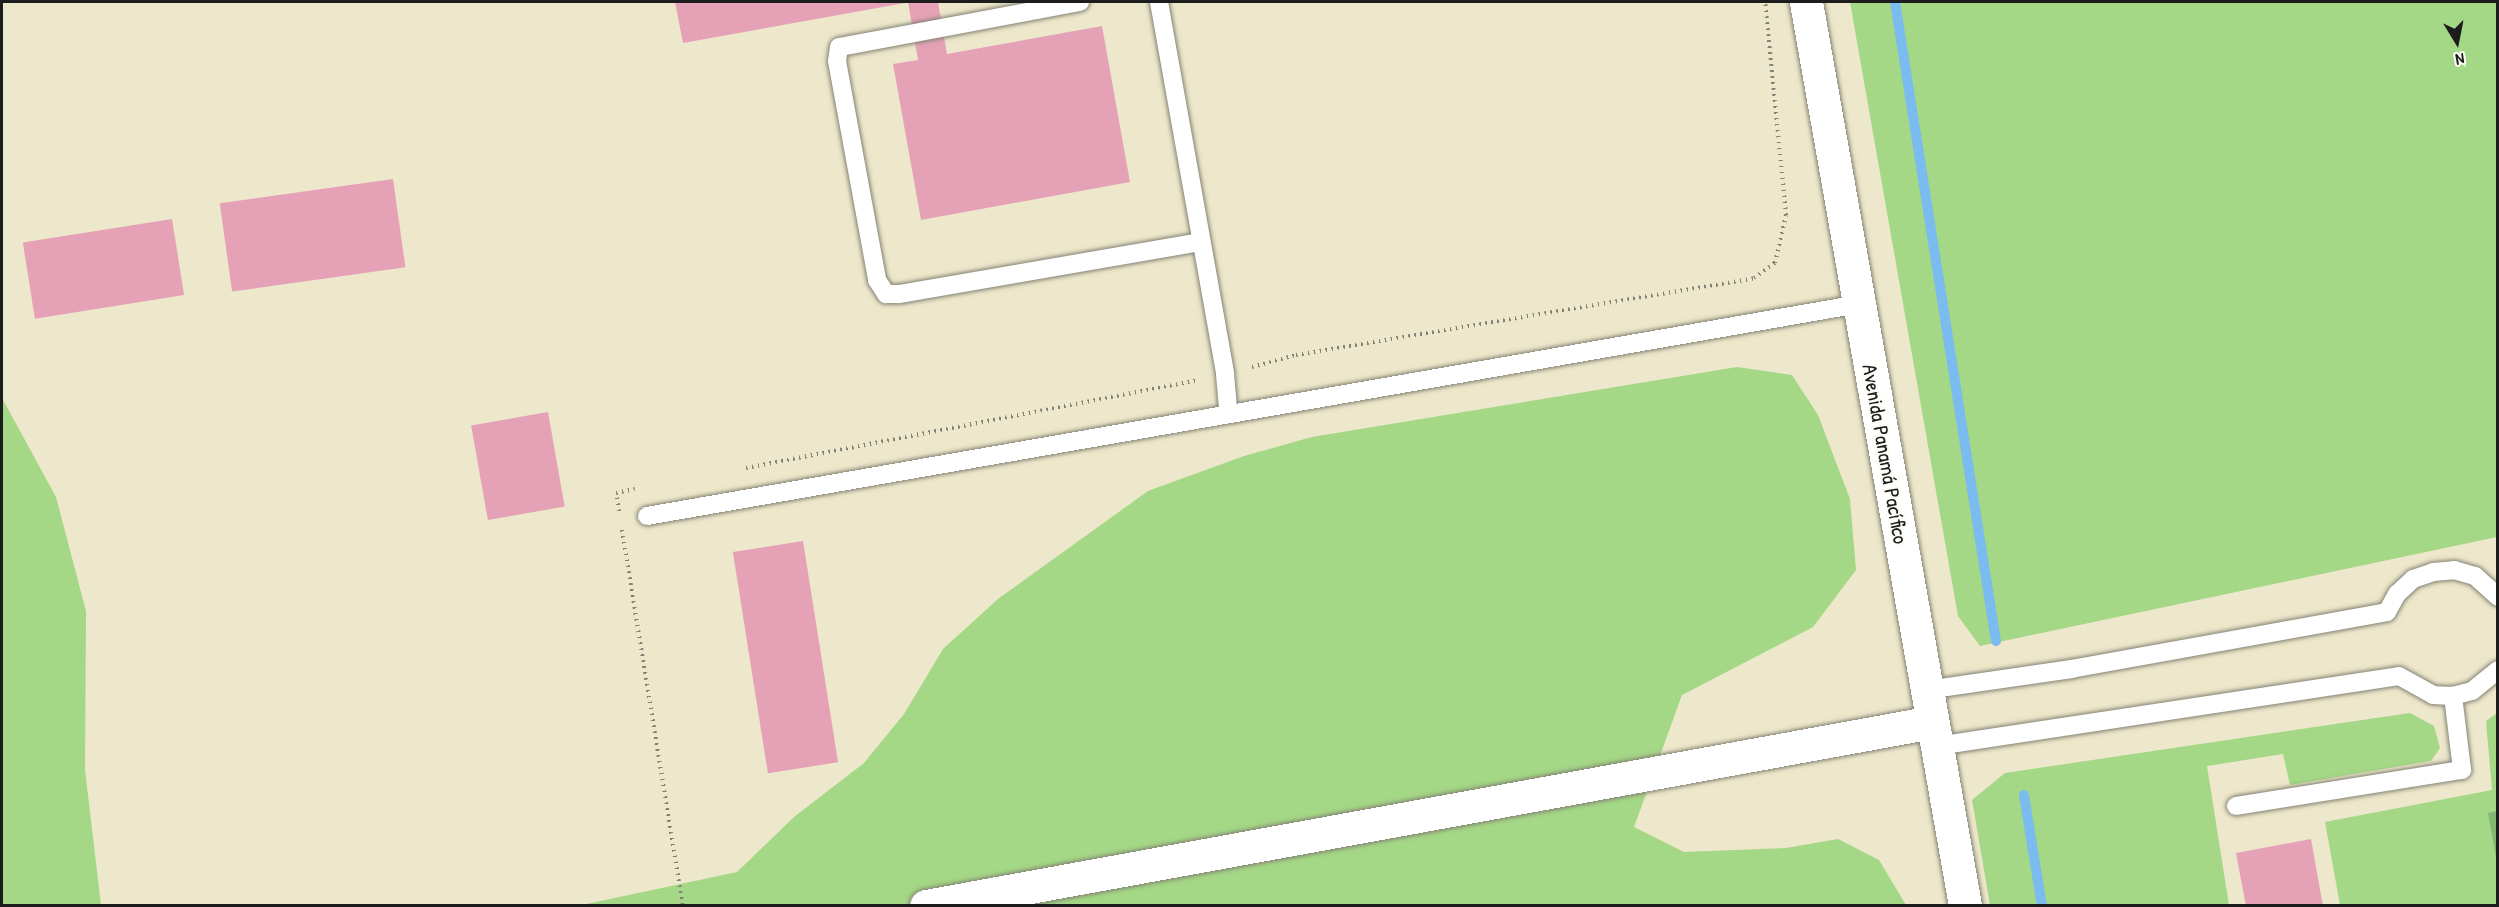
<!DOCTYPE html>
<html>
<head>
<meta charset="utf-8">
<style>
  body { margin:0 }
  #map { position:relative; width:2499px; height:907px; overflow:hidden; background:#ede7cb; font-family:"Patrick Hand",sans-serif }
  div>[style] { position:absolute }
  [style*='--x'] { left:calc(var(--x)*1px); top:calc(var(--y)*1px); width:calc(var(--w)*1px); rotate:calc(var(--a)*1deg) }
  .green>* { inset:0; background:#a4d786 }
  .forest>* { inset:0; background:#83b873 }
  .stream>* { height:10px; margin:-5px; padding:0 5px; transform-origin:5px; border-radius:5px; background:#7abcef }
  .building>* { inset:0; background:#e5a2b6; transform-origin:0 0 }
  .path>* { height:4px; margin-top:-2px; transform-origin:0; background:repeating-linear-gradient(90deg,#848274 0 1.5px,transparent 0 6px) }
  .roads { filter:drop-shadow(0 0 2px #848274) drop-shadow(0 0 2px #848274) }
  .lane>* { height:18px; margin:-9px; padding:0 9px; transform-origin:9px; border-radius:9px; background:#fff }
  .street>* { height:33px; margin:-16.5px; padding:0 16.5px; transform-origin:16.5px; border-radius:16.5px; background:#fff }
  .secondary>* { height:33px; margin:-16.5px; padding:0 16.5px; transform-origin:16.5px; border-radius:16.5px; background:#fff }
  span { translate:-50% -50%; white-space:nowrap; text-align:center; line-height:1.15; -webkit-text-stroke:5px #fdfcf7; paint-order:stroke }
  .street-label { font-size:21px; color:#1c1c1c }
  .frame { position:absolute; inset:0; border:3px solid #1c1c1c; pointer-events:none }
  .north { position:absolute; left:2427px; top:12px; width:60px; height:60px; -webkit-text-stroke:4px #fdfcf7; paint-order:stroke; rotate:170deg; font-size:16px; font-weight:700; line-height:24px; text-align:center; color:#1c1c1c }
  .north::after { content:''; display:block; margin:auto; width:21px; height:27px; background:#1c1c1c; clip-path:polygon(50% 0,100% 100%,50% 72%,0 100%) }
</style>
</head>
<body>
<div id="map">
  <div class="green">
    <i style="clip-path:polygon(1850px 2px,2497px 2px,2497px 537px,1980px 646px,1958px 616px)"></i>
    <i style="clip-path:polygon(1737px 367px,1792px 375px,1818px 415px,1850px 499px,1856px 570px,1813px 627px,1682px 695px,1634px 827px,1684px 852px,1786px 848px,1838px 839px,1879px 860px,1906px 905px,577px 906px,737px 872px,794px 817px,864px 763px,904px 714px,943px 649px,998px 599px,1148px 491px,1244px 456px,1312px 437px)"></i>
    <i style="clip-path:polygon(2px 398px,56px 497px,86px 611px,85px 770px,101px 905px,2px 905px)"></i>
    <i style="clip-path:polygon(2410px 713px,2434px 726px,2440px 748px,2431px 761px,2290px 785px,2283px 754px,2207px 766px,2229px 905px,1990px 905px,1972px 800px,2005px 773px)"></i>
    <i style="clip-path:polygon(2497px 713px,2497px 905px,2340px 905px,2325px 822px,2492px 790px,2486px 721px)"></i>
  </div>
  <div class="forest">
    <i style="clip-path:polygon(2497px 811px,2498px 811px,2497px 862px,2488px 813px)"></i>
  </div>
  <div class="stream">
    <i style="--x:1895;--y:2;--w:647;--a:81.02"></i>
    <i style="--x:2024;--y:795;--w:112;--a:80.8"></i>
  </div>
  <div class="building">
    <i style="clip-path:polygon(675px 2px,904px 2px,905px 3px,683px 43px)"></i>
    <i style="clip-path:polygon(908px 2px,938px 2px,947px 54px,1102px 26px,1130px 182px,921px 220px,893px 64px,918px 60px)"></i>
    <i style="left:393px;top:179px;width:89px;height:175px;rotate:82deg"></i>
    <i style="left:172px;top:219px;width:77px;height:151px;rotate:81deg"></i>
    <i style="left:548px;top:412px;width:96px;height:78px;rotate:80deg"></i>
    <i style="left:803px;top:541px;width:224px;height:71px;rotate:81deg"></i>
    <i style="clip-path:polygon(2311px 839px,2323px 906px,2246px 906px,2236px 853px)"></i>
  </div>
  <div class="path">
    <i style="--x:1252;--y:367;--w:46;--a:-15.3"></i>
    <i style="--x:1296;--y:355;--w:464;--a:-9.5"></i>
    <i style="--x:1754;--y:278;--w:26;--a:-36"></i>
    <i style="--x:1775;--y:263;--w:49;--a:-77.1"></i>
    <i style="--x:1786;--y:215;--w:214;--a:-95.6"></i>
    <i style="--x:746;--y:468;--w:460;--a:-11"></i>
    <i style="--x:619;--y:511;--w:18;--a:-99"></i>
    <i style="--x:616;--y:493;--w:19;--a:-12"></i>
    <i style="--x:622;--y:530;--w:381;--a:80.8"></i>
  </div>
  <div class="roads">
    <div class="lane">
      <i style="--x:1080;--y:2;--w:245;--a:169.4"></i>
      <i style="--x:839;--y:47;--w:14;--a:98"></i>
      <i style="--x:837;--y:61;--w:223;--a:79.6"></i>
      <i style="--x:877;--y:280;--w:17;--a:57"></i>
      <i style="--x:886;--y:294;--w:13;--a:0"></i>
      <i style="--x:899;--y:294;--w:305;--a:-9.8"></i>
      <i style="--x:1159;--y:2;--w:378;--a:79.9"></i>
      <i style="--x:1225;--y:374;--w:38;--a:85"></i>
      <i style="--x:647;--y:516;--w:1230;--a:-9.92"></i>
      <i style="--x:1926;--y:690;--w:147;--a:-8.2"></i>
      <i style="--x:2071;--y:669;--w:321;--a:-10.2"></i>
      <i style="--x:2387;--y:612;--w:21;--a:-61"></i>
      <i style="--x:2397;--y:594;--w:22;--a:-43"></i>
      <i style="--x:2413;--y:579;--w:21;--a:-19"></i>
      <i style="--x:2433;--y:572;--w:21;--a:-5"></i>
      <i style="--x:2454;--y:570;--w:22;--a:16"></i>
      <i style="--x:2475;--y:576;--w:31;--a:42"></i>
      <i style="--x:1937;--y:746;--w:467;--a:-8.6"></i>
      <i style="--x:2399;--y:676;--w:39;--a:29"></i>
      <i style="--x:2433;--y:695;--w:20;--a:3"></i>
      <i style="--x:2453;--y:696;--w:20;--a:-15"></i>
      <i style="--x:2472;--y:691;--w:33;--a:-39"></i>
      <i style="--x:2236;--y:806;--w:229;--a:-9.1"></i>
      <i style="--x:2462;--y:770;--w:75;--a:-96.9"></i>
    </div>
    <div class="street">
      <i style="--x:926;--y:906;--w:1023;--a:-10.36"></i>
    </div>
    <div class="secondary">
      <i style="--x:1806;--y:2;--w:918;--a:80.02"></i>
    </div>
  </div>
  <div class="street-label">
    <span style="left:1885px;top:454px;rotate:80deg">Avenida Panamá Pacífico</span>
  </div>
  <div class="frame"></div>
  <div class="north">N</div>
</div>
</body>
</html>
